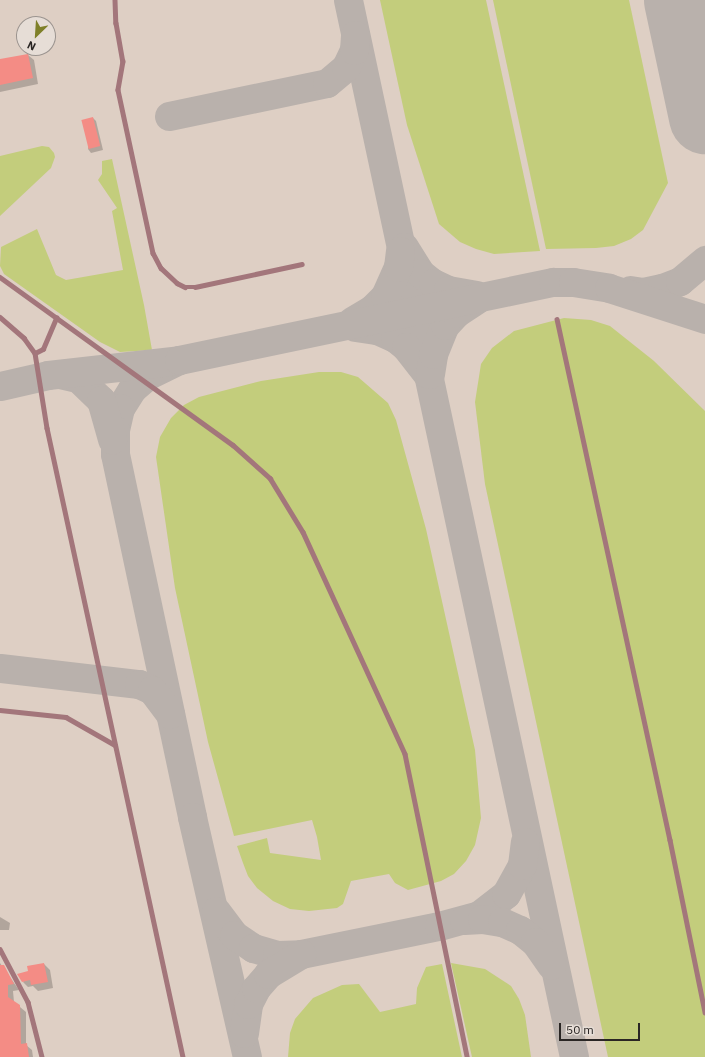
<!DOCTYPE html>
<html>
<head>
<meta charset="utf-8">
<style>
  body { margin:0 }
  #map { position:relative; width:705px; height:1057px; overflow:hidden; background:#e6ddd6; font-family:"IBM Plex Sans",sans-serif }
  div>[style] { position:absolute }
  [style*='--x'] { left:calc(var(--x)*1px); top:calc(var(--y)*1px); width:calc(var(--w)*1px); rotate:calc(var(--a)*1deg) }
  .built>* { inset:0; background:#decfc4 }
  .green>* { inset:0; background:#c3cd7c }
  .shadow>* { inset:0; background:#0003 }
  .taxiway>* { height:29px; margin:-14.5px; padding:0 14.5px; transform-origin:14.5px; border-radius:14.5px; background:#b9b1ac }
  .runway>* { height:73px; margin:-36.5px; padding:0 36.5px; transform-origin:36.5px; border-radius:36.5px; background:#b9b1ac }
  .building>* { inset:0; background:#f48c85; transform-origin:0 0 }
  .service>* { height:4.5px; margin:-2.25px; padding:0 2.25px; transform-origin:2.25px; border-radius:2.25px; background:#a3767b }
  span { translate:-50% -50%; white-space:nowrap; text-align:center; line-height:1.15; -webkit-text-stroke:3px #e6ddd6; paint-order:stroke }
  .north { position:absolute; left:16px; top:16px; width:40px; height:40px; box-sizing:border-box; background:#e6ddd6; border:1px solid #9b948f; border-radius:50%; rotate:205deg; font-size:11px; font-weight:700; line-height:16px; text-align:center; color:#2a2624 }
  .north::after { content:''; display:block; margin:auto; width:14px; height:18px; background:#7f8029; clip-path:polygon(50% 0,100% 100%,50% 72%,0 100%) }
  .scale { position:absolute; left:559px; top:1023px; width:81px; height:18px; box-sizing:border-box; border:2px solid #2a2624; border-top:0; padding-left:5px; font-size:12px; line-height:14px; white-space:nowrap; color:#2a2624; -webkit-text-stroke:3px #e6ddd6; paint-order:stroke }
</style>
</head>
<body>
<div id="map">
  <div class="built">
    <i style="clip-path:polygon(evenodd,0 0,705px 0,705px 1057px,0 1057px,0 0,24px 24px,48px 24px,48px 48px,24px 48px,24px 24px)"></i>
  </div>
  <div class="green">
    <i style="clip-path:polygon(380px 0,486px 0,540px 251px,494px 254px,476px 249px,460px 242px,439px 224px,407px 125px)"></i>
    <i style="clip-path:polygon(493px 0,629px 0,668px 183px,643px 230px,631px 239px,614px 246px,596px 248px,546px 249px)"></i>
    <i style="clip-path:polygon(42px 146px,49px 147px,54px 153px,55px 157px,51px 168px,0 216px,0 156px)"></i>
    <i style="clip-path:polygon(112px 159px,144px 305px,152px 350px,120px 352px,100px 342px,4px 274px,0 266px,1px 247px,37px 229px,56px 275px,66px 280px,123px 270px,112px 211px,117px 208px,98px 180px,102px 174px,102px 161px)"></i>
    <i style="clip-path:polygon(564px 318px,591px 320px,610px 326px,654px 361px,705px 411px,705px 1057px,608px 1057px,485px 484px,475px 402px,481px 364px,492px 348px,514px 331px)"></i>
    <i style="clip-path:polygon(319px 372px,341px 372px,358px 377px,388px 403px,396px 420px,426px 529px,475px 750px,481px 818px,475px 845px,466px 861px,454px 874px,441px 881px,408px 890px,395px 883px,389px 874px,351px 881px,343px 904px,337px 908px,309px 911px,290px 909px,273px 901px,257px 888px,248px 876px,243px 863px,237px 846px,267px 838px,270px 853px,321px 860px,317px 837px,312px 820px,234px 836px,208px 742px,175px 588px,156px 457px,160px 437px,171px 418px,184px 405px,199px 397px,261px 381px)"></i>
    <i style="clip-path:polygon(451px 963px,485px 969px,511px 986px,519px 999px,525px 1015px,531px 1057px,472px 1057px)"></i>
    <i style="clip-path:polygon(442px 964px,462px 1057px,288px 1057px,290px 1033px,295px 1019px,313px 998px,342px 985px,359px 984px,380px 1012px,416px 1004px,417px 988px,426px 967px)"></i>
  </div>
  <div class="shadow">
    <i style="clip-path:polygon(28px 55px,34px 60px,38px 84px,0 92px,0 61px)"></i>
    <i style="clip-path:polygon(93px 118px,96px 121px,103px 150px,91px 153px,88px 149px)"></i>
    <i style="clip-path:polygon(0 917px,10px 923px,9px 930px,0 930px)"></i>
    <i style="clip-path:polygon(0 963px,19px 990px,13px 991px,14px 1002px,26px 1012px,26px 1045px,32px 1050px,33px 1057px,0 1057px)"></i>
    <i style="clip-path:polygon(44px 964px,50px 970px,53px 988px,38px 991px,33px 986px,28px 987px,23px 982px,29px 972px)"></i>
  </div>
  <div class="taxiway">
    <i style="--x:348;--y:0;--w:1081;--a:77.93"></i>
    <i style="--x:169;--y:116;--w:161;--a:-11.8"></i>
    <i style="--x:327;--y:83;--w:25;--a:-40"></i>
    <i style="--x:346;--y:67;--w:19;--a:-65"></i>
    <i style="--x:354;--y:50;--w:15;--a:-86"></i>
    <i style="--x:404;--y:247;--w:31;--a:58"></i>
    <i style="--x:420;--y:273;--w:16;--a:38"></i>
    <i style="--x:433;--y:283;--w:17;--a:25"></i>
    <i style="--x:448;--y:290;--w:29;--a:10"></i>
    <i style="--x:630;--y:290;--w:13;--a:9"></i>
    <i style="--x:643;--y:292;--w:19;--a:-12"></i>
    <i style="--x:662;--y:288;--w:19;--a:-21"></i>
    <i style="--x:680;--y:281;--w:33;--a:-40"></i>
    <i style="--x:352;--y:321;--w:23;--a:-31"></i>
    <i style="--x:372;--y:309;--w:18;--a:-45"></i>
    <i style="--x:385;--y:296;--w:32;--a:-66"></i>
    <i style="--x:398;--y:267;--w:16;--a:-83"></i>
    <i style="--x:355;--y:327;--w:22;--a:8"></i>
    <i style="--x:377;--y:330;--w:20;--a:24"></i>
    <i style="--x:395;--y:338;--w:14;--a:39"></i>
    <i style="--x:406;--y:347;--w:33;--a:52"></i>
    <i style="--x:179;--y:360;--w:34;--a:154"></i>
    <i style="--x:148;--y:375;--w:21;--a:139"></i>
    <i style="--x:132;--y:389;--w:22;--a:122"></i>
    <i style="--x:120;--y:408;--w:23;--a:103"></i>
    <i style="--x:115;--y:430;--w:24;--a:90"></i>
    <i style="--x:115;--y:454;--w:371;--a:78"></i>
    <i style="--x:192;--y:817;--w:246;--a:77.1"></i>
    <i style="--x:60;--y:374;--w:18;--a:13"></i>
    <i style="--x:78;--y:378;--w:32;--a:44"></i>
    <i style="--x:101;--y:400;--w:41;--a:74.2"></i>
    <i style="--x:430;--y:374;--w:20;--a:-81"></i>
    <i style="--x:433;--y:354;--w:31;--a:-68"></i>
    <i style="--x:445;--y:325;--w:16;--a:-47"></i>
    <i style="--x:456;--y:313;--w:24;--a:-33"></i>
    <i style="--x:0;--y:386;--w:49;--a:-12.9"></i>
    <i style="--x:48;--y:375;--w:132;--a:-6.5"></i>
    <i style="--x:179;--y:360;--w:382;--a:-11.8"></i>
    <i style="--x:553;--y:282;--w:20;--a:0"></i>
    <i style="--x:573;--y:282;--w:36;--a:9"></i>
    <i style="--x:609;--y:288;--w:101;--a:17.9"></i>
    <i style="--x:0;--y:668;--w:140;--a:6.6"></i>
    <i style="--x:139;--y:684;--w:14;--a:25"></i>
    <i style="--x:152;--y:690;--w:30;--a:53"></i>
    <i style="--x:216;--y:911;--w:30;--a:53"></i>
    <i style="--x:234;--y:935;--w:23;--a:34"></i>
    <i style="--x:253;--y:948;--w:25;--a:16"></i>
    <i style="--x:277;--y:955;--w:24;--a:-2"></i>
    <i style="--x:301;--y:954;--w:141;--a:-11.5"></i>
    <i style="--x:439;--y:926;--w:41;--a:-15.4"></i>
    <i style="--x:479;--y:915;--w:34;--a:-38"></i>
    <i style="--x:506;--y:894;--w:33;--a:-61"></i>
    <i style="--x:522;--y:865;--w:23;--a:-83"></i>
    <i style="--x:464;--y:920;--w:18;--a:-3"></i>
    <i style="--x:482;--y:919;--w:20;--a:9"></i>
    <i style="--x:502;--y:922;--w:20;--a:24"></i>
    <i style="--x:520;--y:930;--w:19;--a:39"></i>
    <i style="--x:535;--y:942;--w:28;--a:55"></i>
    <i style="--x:244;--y:1033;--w:29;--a:-82"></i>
    <i style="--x:248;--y:1004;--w:18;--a:-63"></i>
    <i style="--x:256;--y:988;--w:18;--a:-49"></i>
    <i style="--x:268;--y:974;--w:39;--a:-31"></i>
  </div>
  <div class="runway">
    <i style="--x:680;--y:0;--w:120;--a:77.9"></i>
  </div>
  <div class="building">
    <i style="clip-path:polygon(28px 54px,33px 78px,0 85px,0 59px)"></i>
    <i style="left:93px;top:117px;width:30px;height:12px;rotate:76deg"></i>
    <i style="clip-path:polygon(44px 963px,48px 982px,31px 985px,30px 980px,22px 982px,17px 974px,28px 971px,27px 966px)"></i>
    <i style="clip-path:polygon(0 965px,4px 965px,14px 984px,8px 985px,8px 997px,20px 1005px,21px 1044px,27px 1043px,29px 1057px,0 1057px)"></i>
  </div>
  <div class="service">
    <i style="--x:115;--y:0;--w:23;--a:88"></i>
    <i style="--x:116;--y:23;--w:39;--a:80"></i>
    <i style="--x:123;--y:61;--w:29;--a:100"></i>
    <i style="--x:118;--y:90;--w:167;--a:77.9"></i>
    <i style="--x:153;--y:253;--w:17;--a:62"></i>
    <i style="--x:161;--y:268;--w:22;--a:43"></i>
    <i style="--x:177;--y:283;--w:9;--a:27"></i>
    <i style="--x:185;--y:287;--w:10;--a:0"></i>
    <i style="--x:195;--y:287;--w:109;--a:-12.1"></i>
    <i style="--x:0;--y:277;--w:287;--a:35.8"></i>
    <i style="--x:233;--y:445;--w:50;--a:41.7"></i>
    <i style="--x:270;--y:478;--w:63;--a:58.6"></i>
    <i style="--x:303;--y:532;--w:244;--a:65.3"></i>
    <i style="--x:405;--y:754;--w:309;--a:78.4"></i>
    <i style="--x:0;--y:317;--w:32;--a:41"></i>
    <i style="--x:24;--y:338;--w:19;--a:54"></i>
    <i style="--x:35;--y:353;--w:76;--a:80.9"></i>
    <i style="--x:47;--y:428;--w:644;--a:77.8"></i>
    <i style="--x:557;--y:319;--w:533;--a:77.76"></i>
    <i style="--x:670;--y:840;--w:176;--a:78.5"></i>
    <i style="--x:35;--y:353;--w:9;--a:-27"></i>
    <i style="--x:43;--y:349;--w:34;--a:-67"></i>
    <i style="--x:0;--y:710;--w:66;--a:6.1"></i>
    <i style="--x:66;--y:717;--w:56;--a:29.7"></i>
    <i style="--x:0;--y:949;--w:60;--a:62.2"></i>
    <i style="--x:28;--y:1002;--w:57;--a:75.7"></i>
  </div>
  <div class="north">N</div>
  <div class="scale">50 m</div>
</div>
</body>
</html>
